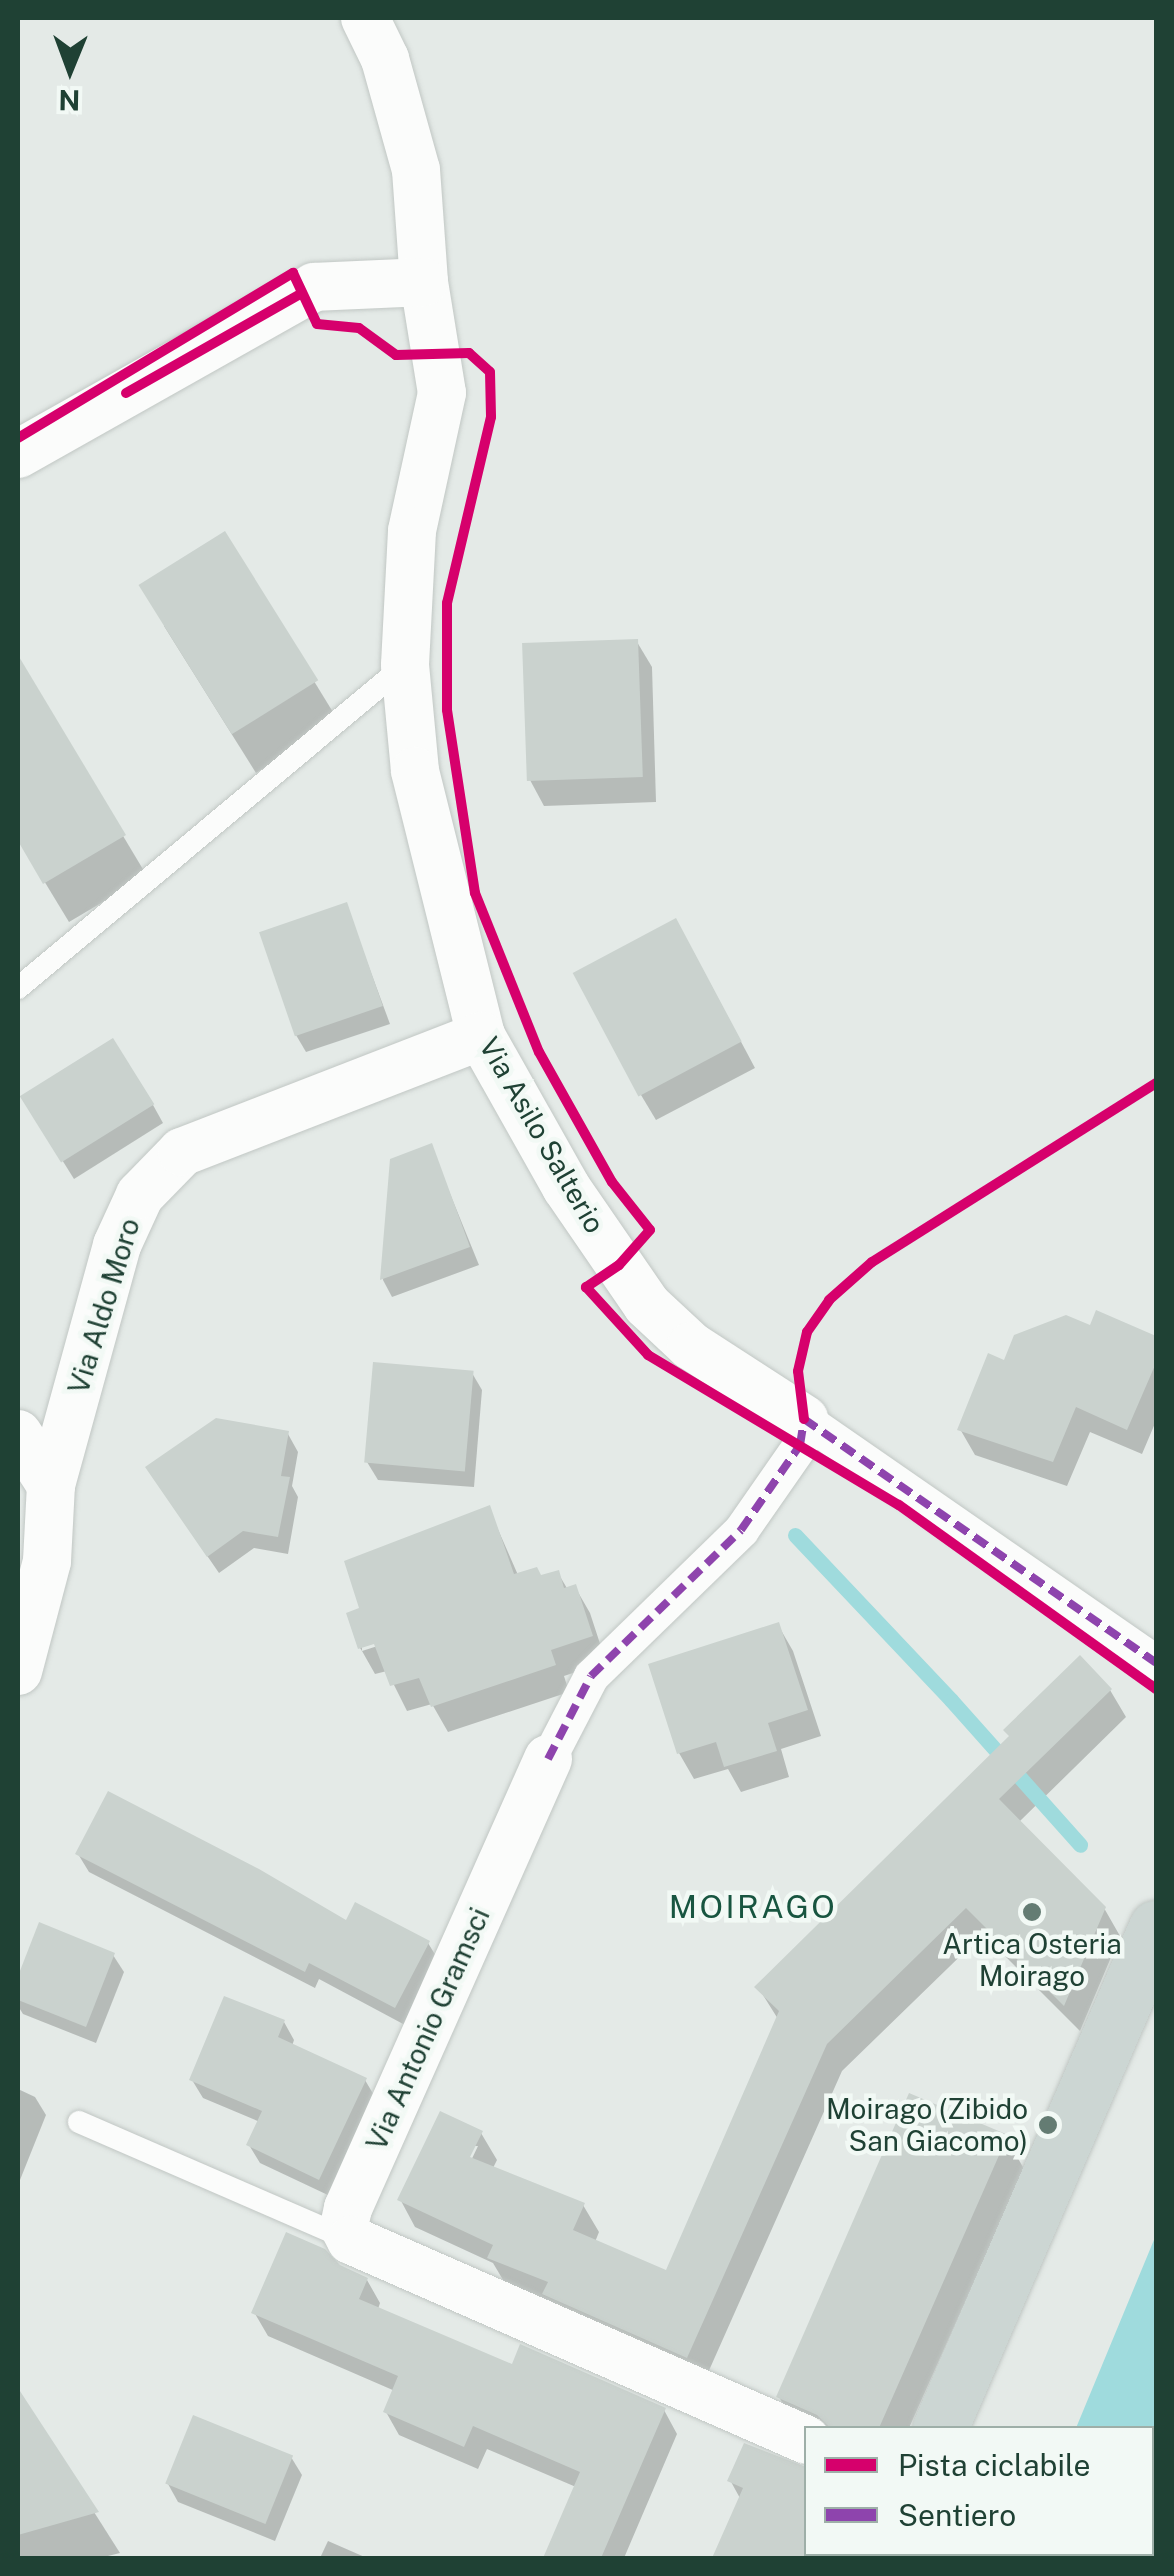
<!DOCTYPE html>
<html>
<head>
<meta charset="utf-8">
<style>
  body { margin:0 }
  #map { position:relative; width:1174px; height:2576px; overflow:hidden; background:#e4eae7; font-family:"Public Sans",sans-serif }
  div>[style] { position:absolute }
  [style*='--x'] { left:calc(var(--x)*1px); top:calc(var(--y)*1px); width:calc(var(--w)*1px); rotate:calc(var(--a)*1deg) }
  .water>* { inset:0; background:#9fdbdd }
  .shadow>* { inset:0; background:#0003 }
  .stream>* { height:15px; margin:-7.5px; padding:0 7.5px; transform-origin:7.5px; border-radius:7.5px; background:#9fdbdd }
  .building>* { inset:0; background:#cad2ce; transform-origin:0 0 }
  .roads { filter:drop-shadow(0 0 2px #c1c7c4) drop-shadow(0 0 2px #c1c7c4) }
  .service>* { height:22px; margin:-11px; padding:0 11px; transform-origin:11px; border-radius:11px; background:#fbfcfb }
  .pedestrian>* { height:35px; margin:-17.5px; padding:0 17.5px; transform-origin:17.5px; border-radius:17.5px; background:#fbfcfb }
  .minor>* { height:48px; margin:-24px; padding:0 24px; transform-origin:24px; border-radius:24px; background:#fbfcfb }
  .primary>* { height:55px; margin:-27.5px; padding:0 27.5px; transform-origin:27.5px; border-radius:27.5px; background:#ccd6d3 }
  .quiet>* { height:8px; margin-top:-4px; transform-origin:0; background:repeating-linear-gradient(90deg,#8e44ad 0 15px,transparent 0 23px) }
  .cycleway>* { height:10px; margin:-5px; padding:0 5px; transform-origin:5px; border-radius:5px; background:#d6006c }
  .dots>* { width:28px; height:28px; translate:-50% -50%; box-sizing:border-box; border:5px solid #f2f9f5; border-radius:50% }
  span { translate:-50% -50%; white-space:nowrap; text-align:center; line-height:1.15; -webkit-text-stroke:9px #f2f9f5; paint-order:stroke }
  .street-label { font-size:28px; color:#1f4134 }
  .poi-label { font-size:28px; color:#1f4134 }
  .right { translate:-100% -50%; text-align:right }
  .quarter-label { font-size:32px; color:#185540; letter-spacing:2.5px }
  .frame { position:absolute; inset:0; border:20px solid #1f4134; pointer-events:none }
  .legend { position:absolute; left:804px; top:2426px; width:350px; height:130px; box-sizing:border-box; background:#f2f9f5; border:2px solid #9eafa8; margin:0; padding:12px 18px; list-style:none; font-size:30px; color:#1f4134 }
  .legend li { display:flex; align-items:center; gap:20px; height:50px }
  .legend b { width:50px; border:2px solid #9eafa8 }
  .north { position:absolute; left:20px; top:20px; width:100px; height:100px; -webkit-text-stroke:8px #f2f9f5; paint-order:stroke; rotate:181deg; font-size:28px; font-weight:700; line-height:40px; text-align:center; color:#1f4134 }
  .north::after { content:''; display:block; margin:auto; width:35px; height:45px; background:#1f4134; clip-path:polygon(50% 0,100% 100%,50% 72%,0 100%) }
</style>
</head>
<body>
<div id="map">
  <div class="water">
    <i style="clip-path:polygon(1156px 2235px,1156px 2449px,1152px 2461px,1152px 2428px,1076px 2428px)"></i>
  </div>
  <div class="shadow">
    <i style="clip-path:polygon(224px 534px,339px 722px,256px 773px,164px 626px)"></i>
    <i style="clip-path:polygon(637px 642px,652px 667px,656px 802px,544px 806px,530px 780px)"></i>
    <i style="clip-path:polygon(28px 677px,147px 876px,69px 922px,18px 838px,18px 683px)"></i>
    <i style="clip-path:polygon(346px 905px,390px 1024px,306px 1052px,296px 1035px)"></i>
    <i style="clip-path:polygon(690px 946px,755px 1068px,656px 1120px,641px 1095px)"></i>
    <i style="clip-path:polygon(153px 1105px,163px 1123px,74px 1179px,34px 1115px)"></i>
    <i style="clip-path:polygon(431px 1147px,479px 1265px,392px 1297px,383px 1280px,392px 1161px)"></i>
    <i style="clip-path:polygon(1098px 1314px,1156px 1339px,1156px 1421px,1142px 1454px,1090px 1432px,1067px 1486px,975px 1455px,960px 1429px,1006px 1363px,1091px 1328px)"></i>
    <i style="clip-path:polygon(472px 1373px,482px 1390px,474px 1487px,378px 1480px,367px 1462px)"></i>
    <i style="clip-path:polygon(288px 1434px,298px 1452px,292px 1486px,298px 1497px,288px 1554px,254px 1548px,219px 1573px,159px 1486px)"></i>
    <i style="clip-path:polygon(489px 1509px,518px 1575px,541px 1578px,558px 1573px,568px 1590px,575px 1587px,590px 1613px,606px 1662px,564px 1676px,569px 1692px,448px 1732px,432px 1704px,407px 1711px,387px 1671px,375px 1674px,362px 1651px,387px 1643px,386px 1639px,362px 1646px,362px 1651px,360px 1648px,362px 1609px)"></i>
    <i style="clip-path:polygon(778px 1625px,793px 1651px,821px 1736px,781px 1749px,789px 1777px,741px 1792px,728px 1769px,694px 1779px,679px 1753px)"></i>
    <i style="clip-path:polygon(evenodd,1110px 1690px,1126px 1717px,1019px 1822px,1104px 1908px,1120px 1936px,1080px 2031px,983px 1934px,842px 2071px,703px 2384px,506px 2285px,493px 2263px,415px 2227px,400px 2199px,481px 2133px,497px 2160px,493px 2168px,583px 2205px,599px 2232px,595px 2242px,668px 2273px,778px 2019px,758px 1987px,1110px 1690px,473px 2146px,478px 2146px,467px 2169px,463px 2167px,473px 2146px)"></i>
    <i style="clip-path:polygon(78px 1854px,428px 1943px,439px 1961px,405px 2025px,319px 1979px,315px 1988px,89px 1872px)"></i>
    <i style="clip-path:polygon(40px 1926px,113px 1955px,124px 1972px,96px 2043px,23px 2014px,18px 2006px,18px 1983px)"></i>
    <i style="clip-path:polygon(284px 2022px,294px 2040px,292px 2046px,365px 2080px,375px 2097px,330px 2196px,260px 2163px,249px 2145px,260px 2122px,203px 2098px,192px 2080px)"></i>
    <i style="clip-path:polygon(18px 2089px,35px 2097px,46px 2115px,18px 2185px)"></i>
    <i style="clip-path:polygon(1006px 2137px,1024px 2169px,909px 2428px,797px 2428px,779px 2397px)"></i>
    <i style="clip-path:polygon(338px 2267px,367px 2280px,380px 2303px,378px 2309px,513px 2368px,664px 2410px,677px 2434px,624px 2558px,545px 2558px,576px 2487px,487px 2449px,478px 2469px,399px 2435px,386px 2412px,395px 2391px,268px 2336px,254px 2312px)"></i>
    <i style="clip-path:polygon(18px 2399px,35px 2419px,120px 2553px,100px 2558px,18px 2558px)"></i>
    <i style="clip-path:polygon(745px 2446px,806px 2469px,806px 2554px,854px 2554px,852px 2558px,715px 2558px,741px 2500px,730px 2480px)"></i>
    <i style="clip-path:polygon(291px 2457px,302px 2475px,275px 2541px,178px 2502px,168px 2484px)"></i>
    <i style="clip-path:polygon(328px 2541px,367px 2558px,320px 2558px)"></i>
  </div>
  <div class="stream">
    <i style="--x:795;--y:1535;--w:227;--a:46.6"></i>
    <i style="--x:951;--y:1700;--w:194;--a:48.3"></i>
  </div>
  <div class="building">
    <i style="left:225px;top:531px;width:176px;height:102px;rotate:58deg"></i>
    <i style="left:638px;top:639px;width:138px;height:116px;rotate:88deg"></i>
    <i style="clip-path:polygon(18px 655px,126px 835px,43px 884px,18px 841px)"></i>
    <i style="left:347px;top:902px;width:110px;height:93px;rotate:71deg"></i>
    <i style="left:676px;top:918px;width:140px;height:117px;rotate:62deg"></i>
    <i style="left:113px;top:1038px;width:78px;height:110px;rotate:58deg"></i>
    <i style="clip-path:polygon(432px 1143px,470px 1247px,380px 1280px,390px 1159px)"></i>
    <i style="clip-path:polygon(1096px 1310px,1156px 1336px,1156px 1363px,1127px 1430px,1076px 1407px,1053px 1462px,957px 1430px,988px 1353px,1004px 1360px,1014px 1335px,1066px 1315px,1090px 1325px)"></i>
    <i style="left:373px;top:1362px;width:101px;height:101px;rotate:5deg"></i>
    <i style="clip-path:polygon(216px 1418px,289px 1431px,281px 1476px,290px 1477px,278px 1537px,243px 1531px,207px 1557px,145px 1467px)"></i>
    <i style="clip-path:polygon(490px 1505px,514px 1574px,537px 1567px,541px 1575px,559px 1570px,564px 1588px,576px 1584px,593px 1636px,551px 1650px,556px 1665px,431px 1707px,419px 1678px,390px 1686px,374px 1644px,358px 1649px,346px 1613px,359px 1608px,344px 1561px)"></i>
    <i style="clip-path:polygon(779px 1622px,808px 1710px,768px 1723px,777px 1751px,724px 1767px,716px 1742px,677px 1754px,648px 1664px)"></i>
    <i style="clip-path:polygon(1080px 1655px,1112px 1689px,999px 1799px,1106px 1907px,1064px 2006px,966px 1908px,827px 2044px,687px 2358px,542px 2294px,548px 2282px,487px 2258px,493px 2245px,397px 2200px,440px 2111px,483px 2131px,470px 2157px,585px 2203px,573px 2230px,666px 2270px,779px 2011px,754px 1987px,1009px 1736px,1003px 1730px)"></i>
    <i style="clip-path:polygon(108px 1791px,259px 1869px,346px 1920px,355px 1902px,430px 1941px,395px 2008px,309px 1963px,305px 1972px,75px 1854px)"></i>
    <i style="clip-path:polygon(39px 1922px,115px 1953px,86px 2027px,18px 2000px,18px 1976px)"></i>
    <i style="clip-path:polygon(224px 1996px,285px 2020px,278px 2037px,367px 2078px,319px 2180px,246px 2145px,262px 2111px,189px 2080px)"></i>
    <i style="clip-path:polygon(909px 2093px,1008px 2135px,879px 2428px,830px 2428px,817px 2415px,776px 2397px)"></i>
    <i style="clip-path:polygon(286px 2232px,325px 2249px,340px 2265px,368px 2278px,359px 2299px,512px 2364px,520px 2344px,666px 2408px,601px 2558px,543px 2558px,580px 2472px,473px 2426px,464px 2447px,383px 2412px,398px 2376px,251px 2313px)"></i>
    <i style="clip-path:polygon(18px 2388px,99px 2512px,18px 2535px)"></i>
    <i style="left:193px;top:2415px;width:108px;height:74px;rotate:22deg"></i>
    <i style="clip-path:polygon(744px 2443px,806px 2467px,806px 2558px,712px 2558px,743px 2488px,727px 2481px)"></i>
  </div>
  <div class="roads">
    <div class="service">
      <i style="--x:18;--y:988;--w:504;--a:-39.85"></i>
      <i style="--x:79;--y:2122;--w:291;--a:23.5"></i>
    </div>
    <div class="pedestrian">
      <i style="--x:548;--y:1759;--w:93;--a:-62.6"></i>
      <i style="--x:591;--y:1676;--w:209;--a:-44.2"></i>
      <i style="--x:741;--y:1530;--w:103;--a:-55.2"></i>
      <i style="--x:800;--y:1445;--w:26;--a:-81"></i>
      <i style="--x:804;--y:1419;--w:428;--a:34.7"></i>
    </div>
    <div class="minor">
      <i style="--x:365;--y:18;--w:46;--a:64"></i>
      <i style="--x:385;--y:59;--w:115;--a:74.4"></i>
      <i style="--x:416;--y:170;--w:112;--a:85.9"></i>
      <i style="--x:424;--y:282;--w:112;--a:80.8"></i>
      <i style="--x:442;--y:393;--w:141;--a:102.3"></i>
      <i style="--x:412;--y:531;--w:134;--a:93"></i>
      <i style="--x:405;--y:665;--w:106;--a:84.6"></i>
      <i style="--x:415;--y:771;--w:273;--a:76"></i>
      <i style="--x:481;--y:1036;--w:173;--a:60.6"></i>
      <i style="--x:566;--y:1187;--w:143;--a:55.5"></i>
      <i style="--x:647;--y:1305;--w:60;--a:43"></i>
      <i style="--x:691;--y:1346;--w:135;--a:32.9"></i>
      <i style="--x:18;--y:454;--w:340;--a:-29.4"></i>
      <i style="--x:314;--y:287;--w:110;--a:-2.6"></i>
      <i style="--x:18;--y:1434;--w:61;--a:57.1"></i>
      <i style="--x:18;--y:1671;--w:114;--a:-75.2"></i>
      <i style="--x:47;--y:1561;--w:76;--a:-87"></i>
      <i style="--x:51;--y:1485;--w:249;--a:-74.6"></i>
      <i style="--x:117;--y:1245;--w:55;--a:-65.3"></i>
      <i style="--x:140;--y:1195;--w:60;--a:-45.7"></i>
      <i style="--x:182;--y:1152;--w:321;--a:-21.2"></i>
      <i style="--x:548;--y:1759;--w:492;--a:114"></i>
      <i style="--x:348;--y:2208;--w:19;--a:102"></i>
      <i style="--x:344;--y:2227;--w:15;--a:62"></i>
      <i style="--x:351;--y:2240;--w:497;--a:23.7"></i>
      <i style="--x:1152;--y:2528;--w:13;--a:-72"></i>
    </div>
    <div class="primary">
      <i style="--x:940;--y:2428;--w:545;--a:-66.64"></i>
      <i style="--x:884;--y:2558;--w:5;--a:-53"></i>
    </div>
  </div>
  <div class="quiet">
    <i style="--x:548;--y:1759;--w:93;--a:-62.6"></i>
    <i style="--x:591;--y:1676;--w:209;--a:-44.2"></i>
    <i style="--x:741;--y:1530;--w:103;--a:-55.2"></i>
    <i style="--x:800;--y:1445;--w:26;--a:-81"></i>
    <i style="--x:804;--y:1419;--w:428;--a:34.7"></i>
  </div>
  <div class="cycleway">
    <i style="--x:126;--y:393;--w:202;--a:-29.6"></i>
    <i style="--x:18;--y:438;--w:321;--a:-31"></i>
    <i style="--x:293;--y:273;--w:56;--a:64.8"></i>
    <i style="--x:317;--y:324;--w:42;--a:5.4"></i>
    <i style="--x:359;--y:328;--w:46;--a:36.1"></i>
    <i style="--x:396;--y:355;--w:73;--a:-1.6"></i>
    <i style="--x:469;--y:353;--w:28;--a:42"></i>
    <i style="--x:490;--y:372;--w:45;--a:88.7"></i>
    <i style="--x:491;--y:417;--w:191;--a:103.3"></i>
    <i style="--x:447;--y:603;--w:107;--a:90"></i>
    <i style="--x:447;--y:710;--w:185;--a:81.3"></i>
    <i style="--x:475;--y:893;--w:171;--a:68.1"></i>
    <i style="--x:539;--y:1052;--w:149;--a:60.7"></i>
    <i style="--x:612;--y:1182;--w:61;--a:51.6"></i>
    <i style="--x:650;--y:1230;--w:47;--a:131.5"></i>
    <i style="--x:619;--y:1265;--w:40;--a:146"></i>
    <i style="--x:586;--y:1287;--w:92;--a:47.6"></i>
    <i style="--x:648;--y:1355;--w:292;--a:30.9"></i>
    <i style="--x:899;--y:1505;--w:316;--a:35.6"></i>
    <i style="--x:804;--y:1419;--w:48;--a:-97.1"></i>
    <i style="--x:798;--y:1371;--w:40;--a:-77"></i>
    <i style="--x:807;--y:1332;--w:39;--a:-55"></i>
    <i style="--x:829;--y:1300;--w:57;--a:-41.5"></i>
    <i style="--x:872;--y:1262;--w:336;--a:-32.2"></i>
  </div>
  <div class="dots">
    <i style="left:1032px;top:1912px;background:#647c73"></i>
    <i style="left:1048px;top:2125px;background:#647c73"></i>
  </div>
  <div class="street-label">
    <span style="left:542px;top:1135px;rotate:60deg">Via Asilo Salterio</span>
    <span style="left:104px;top:1306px;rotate:-73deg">Via Aldo Moro</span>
    <span style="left:428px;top:2029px;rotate:-66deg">Via Antonio Gramsci</span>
  </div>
  <div class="poi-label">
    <span style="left:1032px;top:1960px">Artica Osteria<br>Moirago</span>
    <span class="right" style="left:1028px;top:2125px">Moirago (Zibido<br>San Giacomo)</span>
  </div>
  <div class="quarter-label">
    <span style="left:753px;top:1907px">MOIRAGO</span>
  </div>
  <div class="frame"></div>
  <ul class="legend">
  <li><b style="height:12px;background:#d6006c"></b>Pista ciclabile</li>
  <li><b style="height:12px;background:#8e44ad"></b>Sentiero</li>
  </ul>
  <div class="north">N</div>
</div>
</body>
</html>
